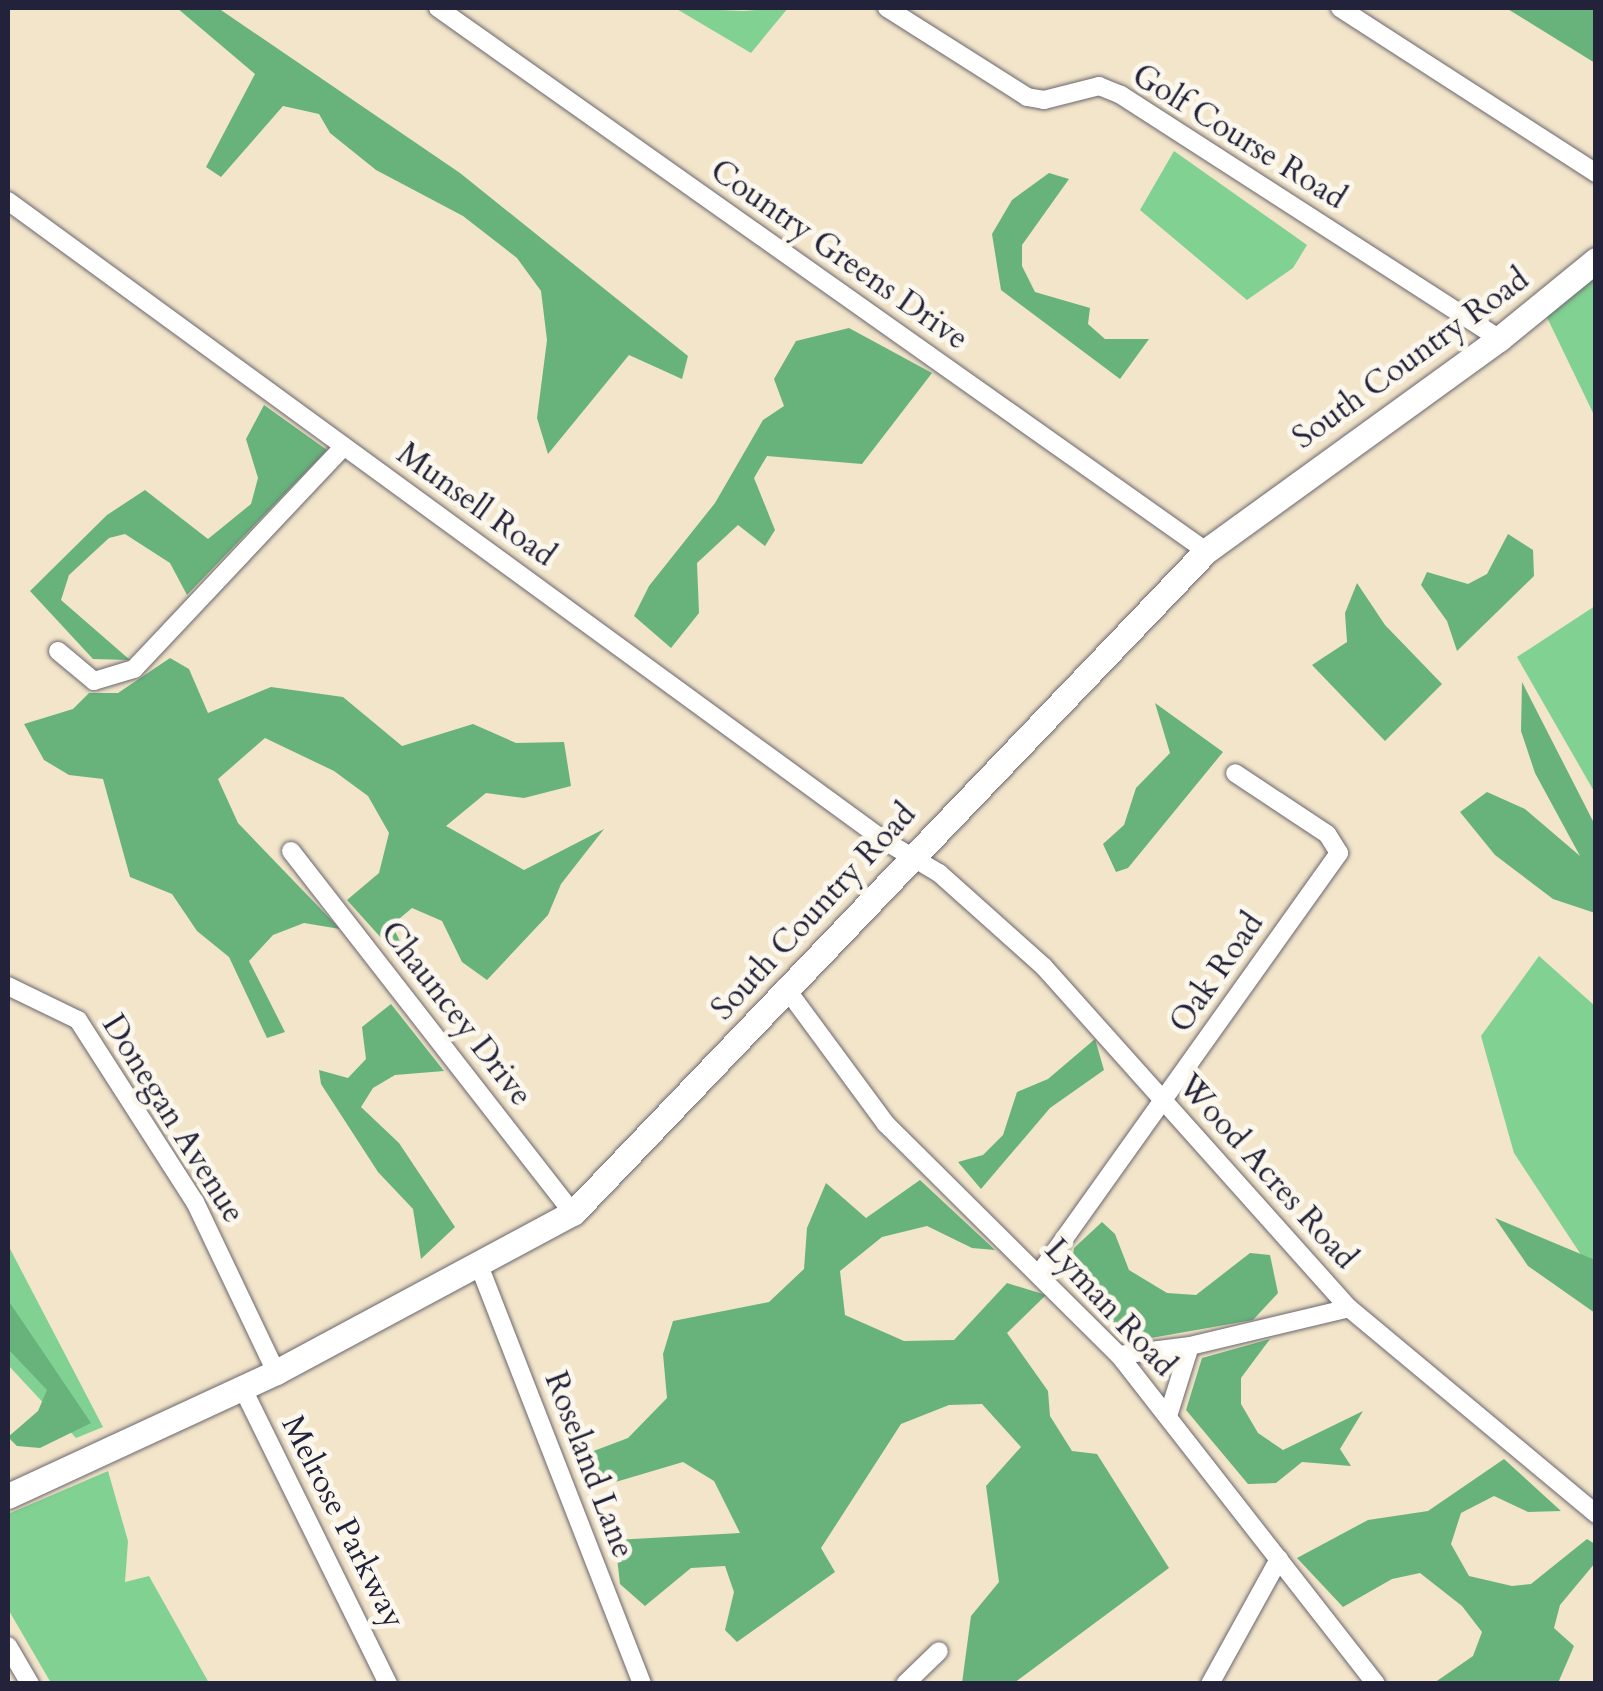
<!DOCTYPE html>
<html>
<head>
<meta charset="utf-8">
<style>
  body { margin:0 }
  #map { position:relative; width:1603px; height:1691px; overflow:hidden; background:#f2e5ca; font-family:Cardo,serif }
  div>[style] { position:absolute }
  [style*='--x'] { left:calc(var(--x)*1px); top:calc(var(--y)*1px); width:calc(var(--w)*1px); rotate:calc(var(--a)*1deg) }
  .green>* { inset:0; background:#81d192 }
  .forest>* { inset:0; background:#68b37c }
  .roads { filter:drop-shadow(0 0 2px #6b666d) drop-shadow(0 0 2px #6b666d) }
  .street>* { height:18px; margin:-9px; padding:0 9px; transform-origin:9px; border-radius:9px; background:#fff }
  .secondary>* { height:25px; margin:-12.5px; padding:0 12.5px; transform-origin:12.5px; border-radius:12.5px; background:#fff }
  span { translate:-50% -50%; white-space:nowrap; text-align:center; line-height:1.15; -webkit-text-stroke:10px #fbf7ec; paint-order:stroke }
  .street-label { font-size:32px; color:#22223b }
  .frame { position:absolute; inset:0; border:10px solid #22223b; pointer-events:none }
</style>
</head>
<body>
<div id="map">
  <div class="green">
    <i style="clip-path:polygon(675px 8px,743px 11px,788px 8px,751px 53px)"></i>
    <i style="clip-path:polygon(1174px 151px,1307px 245px,1293px 268px,1247px 300px,1140px 210px)"></i>
    <i style="clip-path:polygon(1595px 260px,1595px 417px,1541px 305px)"></i>
    <i style="clip-path:polygon(1595px 606px,1595px 793px,1517px 657px)"></i>
    <i style="clip-path:polygon(1539px 956px,1595px 1006px,1595px 1276px,1514px 1153px,1481px 1036px)"></i>
    <i style="clip-path:polygon(8px 1245px,103px 1427px,76px 1438px,8px 1365px)"></i>
    <i style="clip-path:polygon(108px 1471px,128px 1541px,125px 1582px,149px 1576px,209px 1683px,51px 1683px,8px 1609px,8px 1514px)"></i>
  </div>
  <div class="forest">
    <i style="clip-path:polygon(177px 8px,218px 8px,460px 173px,688px 356px,682px 379px,629px 355px,548px 454px,537px 418px,547px 340px,541px 291px,517px 258px,463px 216px,376px 170px,330px 133px,319px 114px,283px 106px,221px 177px,206px 167px,255px 74px)"></i>
    <i style="clip-path:polygon(1506px 8px,1595px 8px,1595px 63px)"></i>
    <i style="clip-path:polygon(1049px 173px,1069px 179px,1022px 245px,1022px 266px,1035px 292px,1090px 308px,1088px 324px,1105px 339px,1149px 339px,1120px 379px,1001px 290px,992px 234px,1012px 200px)"></i>
    <i style="clip-path:polygon(849px 328px,932px 373px,862px 464px,767px 456px,754px 478px,775px 530px,765px 546px,738px 525px,697px 563px,699px 613px,671px 648px,634px 616px,649px 586px,715px 503px,763px 420px,784px 406px,774px 379px,796px 341px)"></i>
    <i style="clip-path:polygon(264px 405px,327px 450px,187px 595px,170px 563px,125px 534px,109px 538px,69px 575px,61px 600px,130px 660px,93px 659px,30px 591px,107px 515px,145px 490px,208px 539px,251px 504px,258px 478px,246px 439px)"></i>
    <i style="clip-path:polygon(1508px 534px,1533px 550px,1534px 576px,1457px 651px,1447px 621px,1421px 585px,1427px 572px,1468px 584px,1487px 574px)"></i>
    <i style="clip-path:polygon(1357px 583px,1385px 625px,1442px 684px,1385px 741px,1312px 665px,1347px 642px,1345px 613px)"></i>
    <i style="clip-path:polygon(170px 658px,189px 669px,208px 713px,271px 687px,343px 697px,402px 746px,473px 724px,516px 743px,564px 742px,571px 786px,524px 798px,486px 793px,446px 826px,524px 870px,604px 829px,561px 884px,548px 915px,487px 980px,462px 962px,442px 921px,412px 908px,392px 925px,419px 980px,347px 900px,379px 873px,389px 833px,368px 796px,334px 771px,265px 738px,218px 779px,238px 823px,340px 929px,304px 923px,273px 935px,249px 961px,285px 1032px,267px 1038px,229px 957px,197px 931px,172px 894px,130px 877px,103px 779px,69px 775px,44px 760px,24px 724px,73px 709px,89px 693px,118px 693px)"></i>
    <i style="clip-path:polygon(1522px 682px,1595px 825px,1595px 913px,1553px 899px,1495px 855px,1460px 812px,1487px 792px,1525px 809px,1580px 856px,1535px 773px,1521px 731px)"></i>
    <i style="clip-path:polygon(1155px 703px,1223px 752px,1128px 868px,1116px 872px,1103px 844px,1124px 825px,1136px 788px,1170px 753px)"></i>
    <i style="clip-path:polygon(391px 1004px,444px 1071px,395px 1075px,373px 1088px,361px 1107px,399px 1143px,455px 1227px,421px 1259px,413px 1209px,378px 1172px,321px 1084px,319px 1070px,348px 1078px,366px 1059px,362px 1027px)"></i>
    <i style="clip-path:polygon(1095px 1039px,1104px 1070px,1050px 1108px,981px 1189px,958px 1162px,983px 1155px,1003px 1135px,1017px 1092px,1048px 1079px)"></i>
    <i style="clip-path:polygon(920px 1180px,995px 1250px,972px 1248px,927px 1226px,882px 1237px,840px 1271px,845px 1315px,904px 1341px,954px 1340px,1007px 1283px,1046px 1295px,1007px 1333px,1048px 1391px,1050px 1416px,1072px 1451px,1097px 1454px,1169px 1568px,1014px 1683px,962px 1683px,971px 1616px,999px 1582px,986px 1486px,1021px 1447px,982px 1404px,949px 1405px,901px 1424px,821px 1548px,835px 1572px,737px 1642px,725px 1630px,734px 1592px,725px 1566px,691px 1568px,645px 1606px,620px 1584px,615px 1540px,740px 1533px,714px 1481px,683px 1462px,602px 1486px,583px 1455px,628px 1438px,667px 1398px,663px 1354px,673px 1321px,769px 1302px,804px 1269px,807px 1228px,826px 1183px,866px 1218px)"></i>
    <i style="clip-path:polygon(1495px 1218px,1595px 1260px,1595px 1313px,1528px 1266px)"></i>
    <i style="clip-path:polygon(1102px 1222px,1115px 1234px,1129px 1270px,1167px 1293px,1196px 1295px,1250px 1253px,1270px 1255px,1278px 1293px,1253px 1320px,1151px 1338px,1116px 1332px,1069px 1280px,1074px 1248px)"></i>
    <i style="clip-path:polygon(8px 1300px,91px 1423px,40px 1448px,17px 1446px,8px 1437px,38px 1411px,47px 1390px,8px 1349px)"></i>
    <i style="clip-path:polygon(1270px 1339px,1241px 1378px,1241px 1404px,1258px 1433px,1283px 1450px,1363px 1411px,1340px 1449px,1351px 1466px,1302px 1462px,1276px 1483px,1248px 1484px,1186px 1410px,1202px 1358px)"></i>
    <i style="clip-path:polygon(1504px 1459px,1561px 1511px,1528px 1512px,1494px 1496px,1461px 1513px,1451px 1544px,1469px 1576px,1512px 1586px,1531px 1584px,1587px 1539px,1595px 1544px,1595px 1563px,1560px 1605px,1554px 1628px,1574px 1646px,1558px 1683px,1434px 1683px,1473px 1656px,1482px 1632px,1462px 1606px,1420px 1573px,1392px 1579px,1343px 1607px,1297px 1558px,1368px 1520px,1428px 1511px)"></i>
  </div>
  <div class="roads">
    <div class="street">
      <i style="--x:438;--y:8;--w:941;--a:35.26"></i>
      <i style="--x:887;--y:8;--w:166;--a:32.4"></i>
      <i style="--x:1027;--y:97;--w:17;--a:10"></i>
      <i style="--x:1044;--y:100;--w:57;--a:-14.3"></i>
      <i style="--x:1099;--y:86;--w:24;--a:22"></i>
      <i style="--x:1121;--y:95;--w:450;--a:32.8"></i>
      <i style="--x:1340;--y:8;--w:305;--a:32.8"></i>
      <i style="--x:8;--y:201;--w:1086;--a:36.12"></i>
      <i style="--x:885;--y:841;--w:63;--a:30.7"></i>
      <i style="--x:939;--y:873;--w:141;--a:41.8"></i>
      <i style="--x:1044;--y:967;--w:457;--a:48.2"></i>
      <i style="--x:1349;--y:1308;--w:322;--a:39.8"></i>
      <i style="--x:58;--y:651;--w:47;--a:39.8"></i>
      <i style="--x:94;--y:681;--w:42;--a:-16.7"></i>
      <i style="--x:134;--y:669;--w:306;--a:-46.7"></i>
      <i style="--x:291;--y:851;--w:459;--a:52.1"></i>
      <i style="--x:8;--y:986;--w:78;--a:25.9"></i>
      <i style="--x:78;--y:1020;--w:216;--a:57.3"></i>
      <i style="--x:195;--y:1202;--w:188;--a:64.5"></i>
      <i style="--x:785;--y:987;--w:170;--a:53.6"></i>
      <i style="--x:886;--y:1124;--w:328;--a:44.8"></i>
      <i style="--x:1119;--y:1355;--w:417;--a:52"></i>
      <i style="--x:480;--y:1268;--w:446;--a:68.7"></i>
      <i style="--x:1039;--y:1274;--w:517;--a:-54.53"></i>
      <i style="--x:1339;--y:853;--w:22;--a:-122"></i>
      <i style="--x:1327;--y:834;--w:110;--a:-146.5"></i>
      <i style="--x:1119;--y:1355;--w:72;--a:-7.2"></i>
      <i style="--x:1190;--y:1346;--w:163;--a:-13.4"></i>
      <i style="--x:242;--y:1387;--w:331;--a:63.8"></i>
      <i style="--x:1168;--y:1416;--w:73;--a:-72.6"></i>
      <i style="--x:8;--y:1646;--w:44;--a:59.9"></i>
      <i style="--x:905;--y:1684;--w:47;--a:-44.1"></i>
      <i style="--x:1210;--y:1684;--w:143;--a:-61.1"></i>
    </div>
    <div class="secondary">
      <i style="--x:8;--y:1496;--w:295;--a:-24.8"></i>
      <i style="--x:276;--y:1372;--w:337;--a:-28.2"></i>
      <i style="--x:573;--y:1213;--w:916;--a:-46.28"></i>
      <i style="--x:1206;--y:551;--w:362;--a:-35.9"></i>
      <i style="--x:1499;--y:339;--w:125;--a:-39.2"></i>
    </div>
  </div>
  <div class="street-label">
    <span style="left:1239px;top:137px;rotate:32deg">Golf Course Road</span>
    <span style="left:839px;top:255px;rotate:35deg">Country Greens Drive</span>
    <span style="left:1411px;top:359px;rotate:-36deg">South Country Road</span>
    <span style="left:476px;top:505px;rotate:36deg">Munsell Road</span>
    <span style="left:814px;top:912px;rotate:-47deg">South Country Road</span>
    <span style="left:1217px;top:973px;rotate:-55deg">Oak Road</span>
    <span style="left:456px;top:1014px;rotate:52deg">Chauncey Drive</span>
    <span style="left:173px;top:1119px;rotate:58deg">Donegan Avenue</span>
    <span style="left:1267px;top:1172px;rotate:48deg">Wood Acres Road</span>
    <span style="left:1110px;top:1308px;rotate:47deg">Lyman Road</span>
    <span style="left:589px;top:1465px;rotate:69deg">Roseland Lane</span>
    <span style="left:343px;top:1522px;rotate:63deg">Melrose Parkway</span>
  </div>
  <div class="frame"></div>
</div>
</body>
</html>
